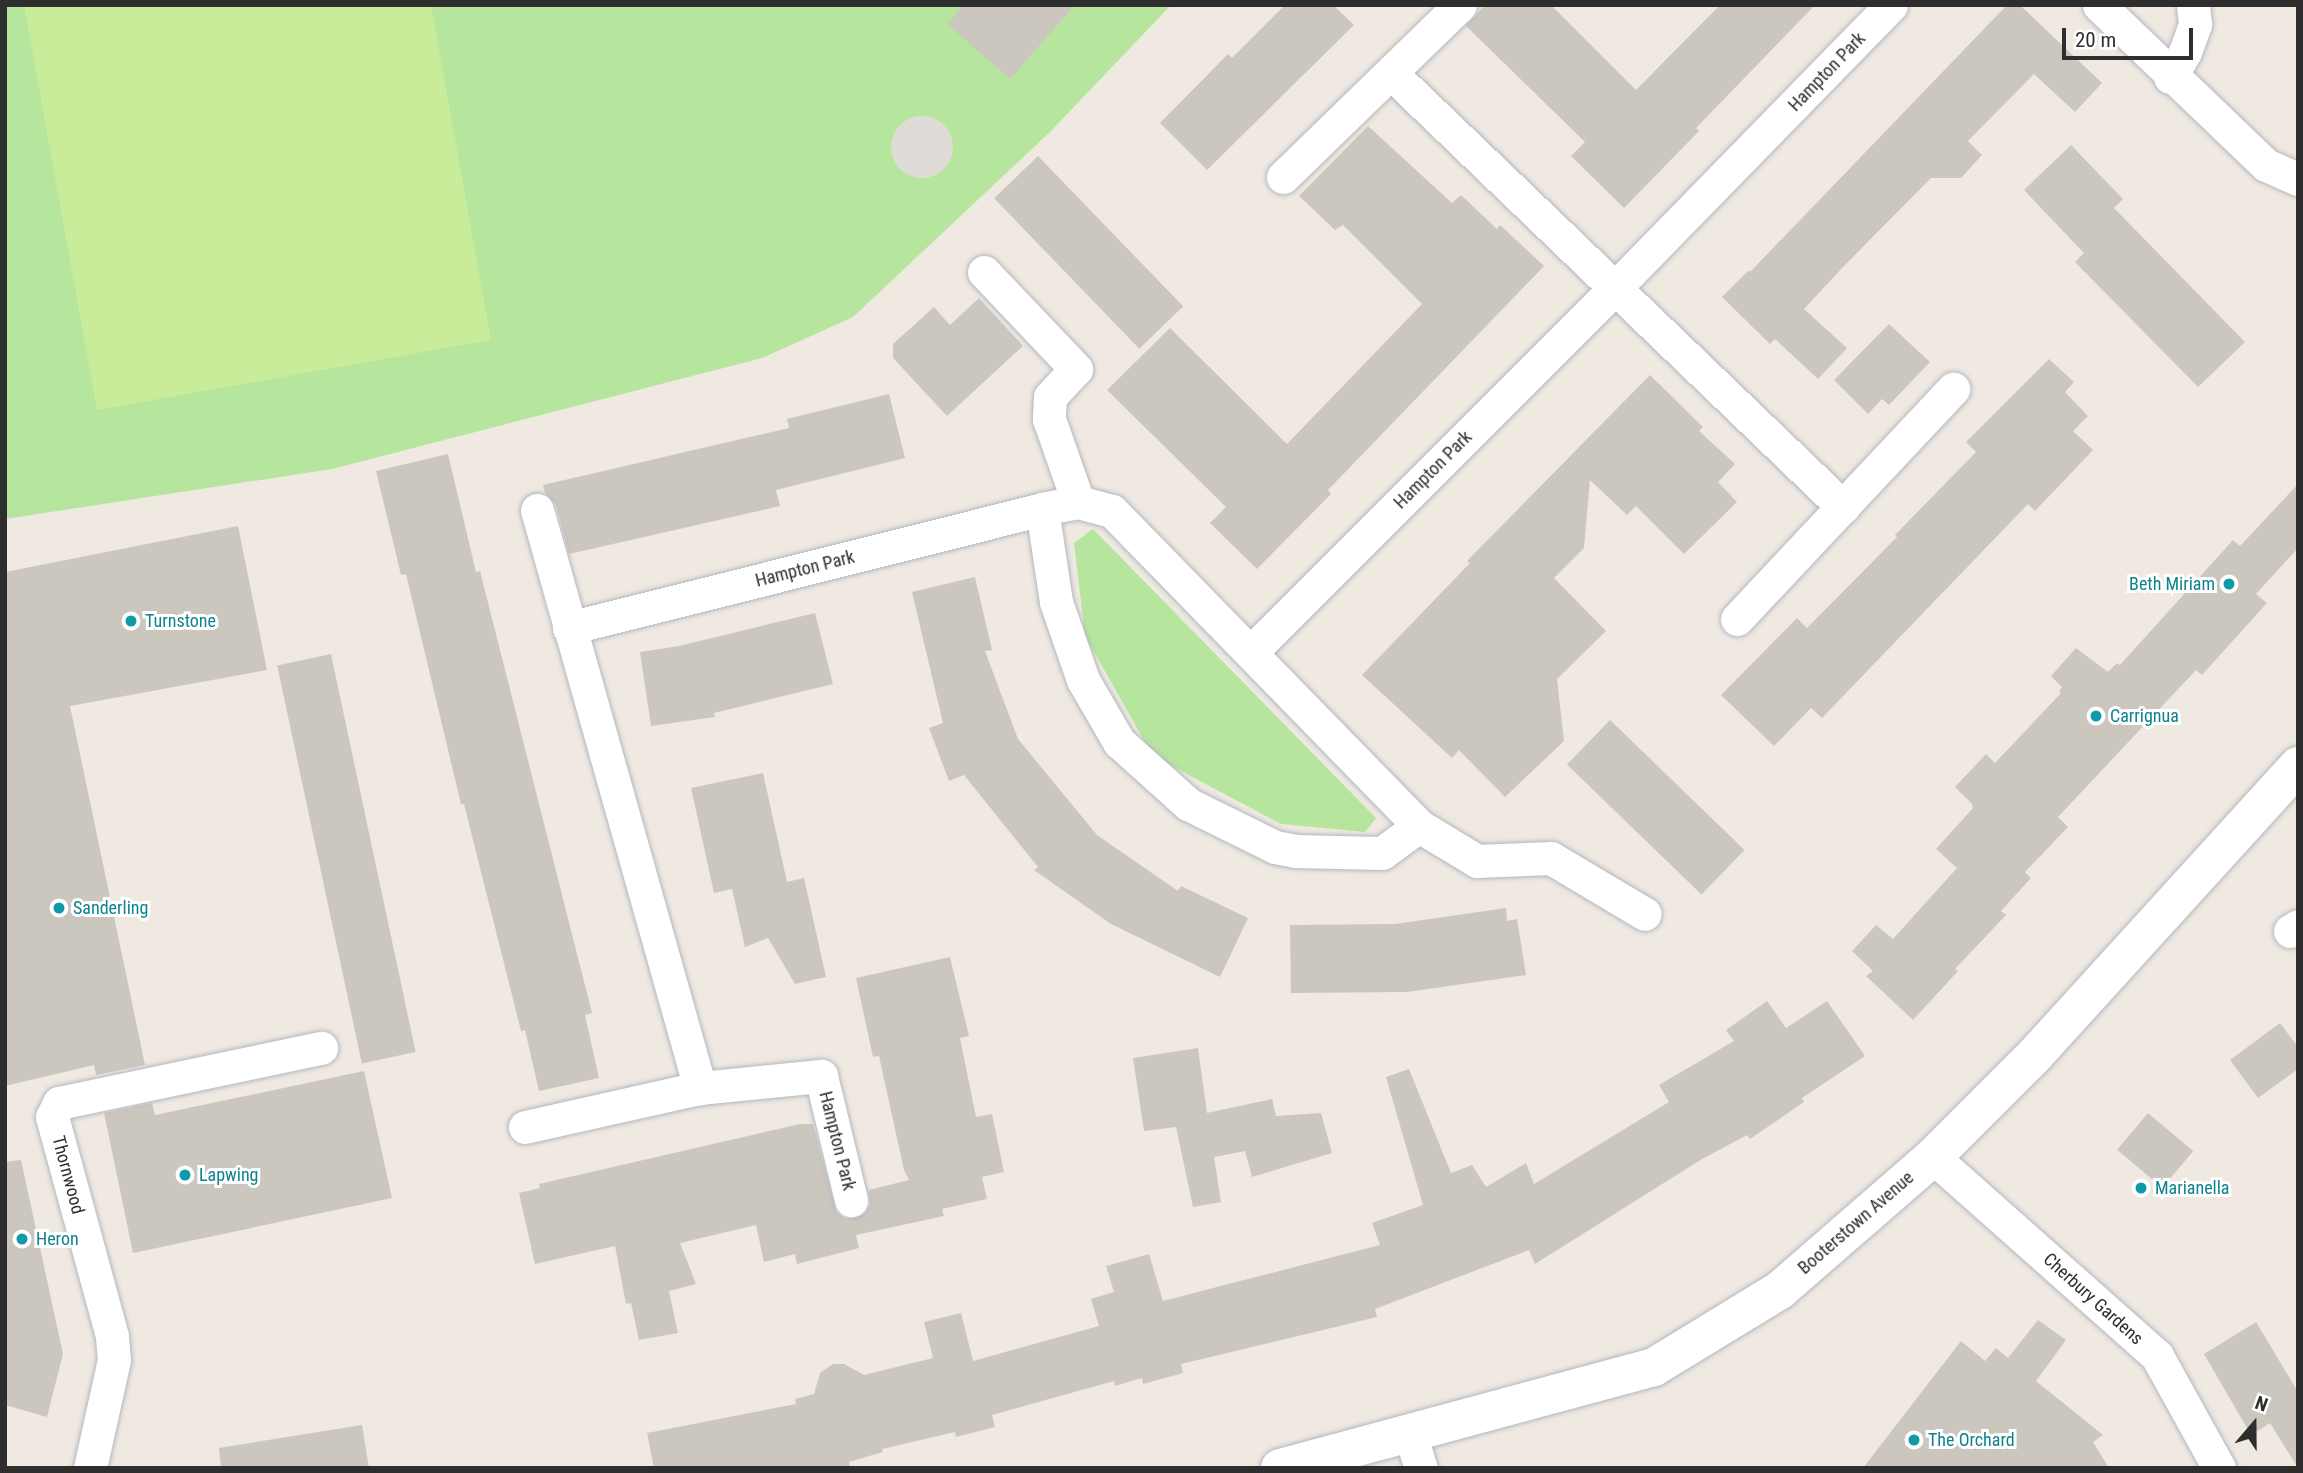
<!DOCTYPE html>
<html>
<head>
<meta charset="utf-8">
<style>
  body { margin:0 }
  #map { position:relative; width:2303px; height:1473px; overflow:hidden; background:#efe9e1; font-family:"Roboto Condensed",sans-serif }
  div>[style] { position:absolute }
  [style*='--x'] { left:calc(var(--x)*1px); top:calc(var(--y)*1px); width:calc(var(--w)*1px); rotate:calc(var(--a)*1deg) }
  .green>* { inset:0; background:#b6e59e }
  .pitch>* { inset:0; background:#c9ec9a }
  .plaza>* { inset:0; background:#dfdcd8 }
  .round { border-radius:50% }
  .building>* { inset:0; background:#cbc7bf; transform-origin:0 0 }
  .roads { filter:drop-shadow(0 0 2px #b4b7c1) drop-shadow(0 0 2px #b4b7c1) }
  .street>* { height:33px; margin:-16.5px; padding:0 16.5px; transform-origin:16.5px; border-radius:16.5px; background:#fff }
  .secondary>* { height:38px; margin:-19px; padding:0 19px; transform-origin:19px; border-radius:19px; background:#fff }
  .dots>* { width:19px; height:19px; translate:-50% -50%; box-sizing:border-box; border:4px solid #fff; border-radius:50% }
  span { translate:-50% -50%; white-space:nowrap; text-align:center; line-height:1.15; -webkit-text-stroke:6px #fff; paint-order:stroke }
  .street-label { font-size:18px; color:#2e2e2e }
  .culture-label { font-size:18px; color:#0d838f }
  .right { translate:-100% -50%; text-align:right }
  .left { translate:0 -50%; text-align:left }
  .frame { position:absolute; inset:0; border:7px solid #2e2e2e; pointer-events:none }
  .north { position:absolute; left:2219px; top:1389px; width:70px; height:70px; -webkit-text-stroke:5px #fff; paint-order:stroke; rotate:20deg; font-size:19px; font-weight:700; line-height:28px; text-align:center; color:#2e2e2e }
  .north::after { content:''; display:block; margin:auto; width:24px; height:32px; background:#2e2e2e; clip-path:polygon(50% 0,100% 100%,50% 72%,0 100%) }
  .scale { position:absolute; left:2062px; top:28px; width:131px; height:32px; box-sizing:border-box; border:4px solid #2e2e2e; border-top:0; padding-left:9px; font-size:21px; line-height:24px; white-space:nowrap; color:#2e2e2e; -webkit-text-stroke:5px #fff; paint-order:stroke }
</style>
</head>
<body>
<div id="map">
  <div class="green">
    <i style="clip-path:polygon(5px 5px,1171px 5px,1051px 131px,853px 317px,762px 358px,332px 469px,5px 519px)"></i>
    <i style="clip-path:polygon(1093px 529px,1376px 818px,1365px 832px,1281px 824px,1153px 756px,1085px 636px,1074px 543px)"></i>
  </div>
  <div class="pitch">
    <i style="clip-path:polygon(24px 5px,431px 5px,491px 340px,97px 410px)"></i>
  </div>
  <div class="plaza">
    <i class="round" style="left:891px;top:116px;width:62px;height:62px"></i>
  </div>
  <div class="building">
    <i style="clip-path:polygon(963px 5px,1075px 5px,1010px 79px,947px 24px)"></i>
    <i style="clip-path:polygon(1285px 5px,1333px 5px,1354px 25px,1207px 170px,1160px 123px,1228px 54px,1232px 58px)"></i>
    <i style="clip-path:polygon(1485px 5px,1551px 5px,1636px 90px,1720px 5px,1815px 5px,1696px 128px,1699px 131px,1624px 208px,1571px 156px,1585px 142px,1466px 26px)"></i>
    <i style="clip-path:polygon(2007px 5px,2020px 5px,2102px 83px,2075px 112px,2034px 74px,1968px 141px,1982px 155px,1961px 178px,1931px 178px,1843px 267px,1804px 309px,1847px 348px,1818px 379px,1775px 339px,1770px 344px,1722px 297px,1749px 270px,1750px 272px)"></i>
    <i style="clip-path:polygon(1368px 126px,1452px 203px,1461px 195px,1497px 229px,1500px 225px,1544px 266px,1328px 490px,1331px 494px,1257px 569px,1210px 523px,1226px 507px,1107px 390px,1170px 328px,1287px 444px,1422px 304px,1343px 225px,1335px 230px,1299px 196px)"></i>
    <i style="clip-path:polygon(2071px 145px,2123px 199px,2114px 208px,2245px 342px,2198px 387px,2075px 262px,2084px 253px,2024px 190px)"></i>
    <i style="left:1038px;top:156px;width:209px;height:61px;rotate:46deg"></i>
    <i style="clip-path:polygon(979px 298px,1023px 346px,947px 416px,893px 358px,893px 344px,934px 307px,950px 325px)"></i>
    <i style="clip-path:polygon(1889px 324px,1930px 362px,1889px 405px,1882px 399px,1868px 414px,1834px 380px)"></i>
    <i style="clip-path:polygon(2049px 359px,2074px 382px,2065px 392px,2088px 416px,2073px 431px,2093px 450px,2035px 511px,2028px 504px,1822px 718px,1811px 708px,1774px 746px,1721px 695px,1797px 618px,1807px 628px,1897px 537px,1895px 535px,1976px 452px,1966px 442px)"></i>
    <i style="clip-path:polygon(1650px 375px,1703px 427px,1699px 431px,1735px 464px,1718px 482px,1737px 502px,1684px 554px,1636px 506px,1627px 515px,1590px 480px,1584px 548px,1554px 578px,1606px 631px,1557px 679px,1564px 741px,1505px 797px,1459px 750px,1452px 758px,1362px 675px,1470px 563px,1467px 561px)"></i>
    <i style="clip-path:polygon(889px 394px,905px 458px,776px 490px,780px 506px,569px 554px,556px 505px,545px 493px,543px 485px,789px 428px,787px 419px)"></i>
    <i style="clip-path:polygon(448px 454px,476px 572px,480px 571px,592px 1013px,585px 1015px,599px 1078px,539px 1091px,525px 1030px,521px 1031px,464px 804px,461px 804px,406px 574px,401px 575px,376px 471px)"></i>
    <i style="clip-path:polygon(2298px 484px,2298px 548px,2256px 594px,2267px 603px,2202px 675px,2196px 670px,2058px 817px,2068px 827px,2025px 872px,2031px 878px,2001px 911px,2006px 915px,1955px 969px,1958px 971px,1913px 1020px,1866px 976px,1873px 971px,1852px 951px,1876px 925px,1893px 939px,1957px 868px,1936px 849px,1973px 808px,1972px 804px,1955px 787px,1986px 754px,1995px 763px,2061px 693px,2059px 691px,2062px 687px,2051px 676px,2076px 648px,2108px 672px,2117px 663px,2120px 665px,2233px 540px,2240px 546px)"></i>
    <i style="clip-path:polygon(238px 526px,267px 670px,70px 706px,145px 1065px,96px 1075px,94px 1065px,5px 1086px,5px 572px)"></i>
    <i style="clip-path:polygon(975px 577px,992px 650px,985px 651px,1018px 739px,1097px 835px,1178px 891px,1181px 886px,1248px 918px,1220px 977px,1111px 924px,1034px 870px,1038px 867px,964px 775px,949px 781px,929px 728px,943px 723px,912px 592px)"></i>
    <i style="clip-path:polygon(815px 613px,833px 684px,714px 713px,715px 717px,651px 726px,640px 652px,679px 646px)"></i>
    <i style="left:331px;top:654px;width:407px;height:55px;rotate:78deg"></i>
    <i style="left:1610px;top:720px;width:187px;height:62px;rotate:44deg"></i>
    <i style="clip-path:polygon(763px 773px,787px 882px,804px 878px,826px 977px,795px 984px,768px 938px,745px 947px,732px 889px,714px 893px,691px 788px)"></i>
    <i style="clip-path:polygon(1506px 908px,1507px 921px,1517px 919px,1526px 975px,1407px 992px,1291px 993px,1290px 925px,1395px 924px)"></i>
    <i style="clip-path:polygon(950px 957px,969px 1036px,960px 1038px,976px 1117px,992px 1114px,1004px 1172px,982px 1177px,987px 1199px,942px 1209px,944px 1216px,856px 1235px,859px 1248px,797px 1264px,795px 1254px,764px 1262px,756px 1225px,680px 1243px,696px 1284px,669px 1291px,678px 1333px,639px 1340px,631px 1303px,626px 1304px,615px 1246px,535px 1264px,519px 1193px,540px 1188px,539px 1184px,800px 1124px,813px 1124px,837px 1213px,846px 1219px,864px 1214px,870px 1205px,869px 1190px,909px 1180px,904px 1170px,879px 1056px,873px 1057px,856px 978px)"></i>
    <i style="clip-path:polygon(1767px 1001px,1786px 1028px,1827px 1001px,1865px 1056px,1802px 1098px,1804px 1102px,1750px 1139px,1747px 1135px,1702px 1159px,1535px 1264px,1529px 1250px,1375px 1309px,1377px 1317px,1181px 1364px,1183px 1373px,1143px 1384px,1142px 1378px,1115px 1386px,1114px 1381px,992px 1415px,995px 1427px,956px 1437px,955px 1432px,882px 1449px,883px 1452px,849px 1462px,850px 1468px,654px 1468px,647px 1433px,796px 1404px,795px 1399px,814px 1394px,820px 1373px,833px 1364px,844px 1364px,864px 1375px,933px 1358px,924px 1322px,961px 1313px,973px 1361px,1099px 1326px,1091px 1299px,1114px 1292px,1106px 1266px,1149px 1254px,1163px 1301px,1380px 1245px,1372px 1223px,1423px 1205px,1386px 1077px,1409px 1069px,1451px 1173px,1472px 1165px,1486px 1187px,1526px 1163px,1534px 1184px,1669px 1102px,1659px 1085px,1734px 1041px,1726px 1030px)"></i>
    <i style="clip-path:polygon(2280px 1023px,2298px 1047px,2298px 1069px,2258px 1098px,2230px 1060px)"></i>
    <i style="clip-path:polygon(1198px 1048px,1207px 1113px,1272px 1099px,1276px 1116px,1321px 1113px,1332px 1153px,1252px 1177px,1245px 1151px,1214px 1157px,1221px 1202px,1193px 1207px,1176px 1127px,1144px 1131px,1133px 1058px)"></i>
    <i style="clip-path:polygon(364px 1071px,392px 1198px,133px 1253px,104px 1113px,152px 1103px,155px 1115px)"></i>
    <i style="left:2148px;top:1113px;width:59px;height:48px;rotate:40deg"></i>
    <i style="clip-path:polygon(21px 1160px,63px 1354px,47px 1417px,5px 1405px,5px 1162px)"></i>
    <i style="clip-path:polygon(2038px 1320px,2066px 1340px,2036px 1381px,2103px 1435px,2093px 1442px,2109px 1468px,1863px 1468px,1961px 1341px,1985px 1361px,1996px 1348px,2008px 1358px)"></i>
    <i style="clip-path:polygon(2256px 1322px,2298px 1392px,2298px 1468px,2270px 1423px,2251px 1435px,2204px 1354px)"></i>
    <i style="clip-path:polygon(362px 1425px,369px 1468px,221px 1468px,219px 1448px)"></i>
  </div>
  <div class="roads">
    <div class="street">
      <i style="--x:2099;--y:5;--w:231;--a:43.8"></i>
      <i style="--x:2266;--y:165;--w:35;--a:24"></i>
      <i style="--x:1391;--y:73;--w:627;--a:43.84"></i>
      <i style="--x:2170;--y:77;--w:29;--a:-59"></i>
      <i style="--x:2185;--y:52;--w:30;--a:-70"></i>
      <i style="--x:2195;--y:24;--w:19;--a:-96"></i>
      <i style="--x:1283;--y:177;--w:247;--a:-44.2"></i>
      <i style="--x:984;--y:272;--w:134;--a:46.5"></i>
      <i style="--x:1076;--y:369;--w:38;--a:133"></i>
      <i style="--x:1050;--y:397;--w:22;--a:93"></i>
      <i style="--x:1049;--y:419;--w:88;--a:70.7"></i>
      <i style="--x:1078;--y:502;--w:37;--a:169"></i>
      <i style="--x:1042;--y:509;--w:94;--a:81.4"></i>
      <i style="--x:1056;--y:602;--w:83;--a:70.9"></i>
      <i style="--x:1083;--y:680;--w:72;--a:59.9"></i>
      <i style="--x:1119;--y:742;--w:93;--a:41.9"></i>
      <i style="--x:1188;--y:804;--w:97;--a:26.3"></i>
      <i style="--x:1275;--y:847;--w:20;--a:11"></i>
      <i style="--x:1295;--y:851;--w:87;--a:1.3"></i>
      <i style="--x:1382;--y:853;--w:46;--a:-36.1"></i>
      <i style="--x:1419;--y:826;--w:68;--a:31.1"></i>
      <i style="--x:1477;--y:861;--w:74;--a:-2.3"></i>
      <i style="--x:1551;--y:858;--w:109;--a:30.8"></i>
      <i style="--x:1078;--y:502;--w:35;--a:15"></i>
      <i style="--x:1112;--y:511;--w:440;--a:45.7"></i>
      <i style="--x:537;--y:510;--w:601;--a:74.25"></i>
      <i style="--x:1737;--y:619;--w:316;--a:-46.8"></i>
      <i style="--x:569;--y:628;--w:488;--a:-14.1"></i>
      <i style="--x:1251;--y:652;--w:515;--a:-45"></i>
      <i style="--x:1615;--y:288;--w:395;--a:-45.7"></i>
      <i style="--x:2290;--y:931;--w:9;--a:-32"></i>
      <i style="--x:525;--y:1127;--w:179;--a:-12.6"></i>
      <i style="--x:700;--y:1088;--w:122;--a:-5.7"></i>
      <i style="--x:821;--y:1076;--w:128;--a:76.4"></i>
      <i style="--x:1933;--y:1157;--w:300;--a:41.6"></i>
      <i style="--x:2157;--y:1356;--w:128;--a:61"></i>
      <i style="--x:1410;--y:1433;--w:37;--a:73"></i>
      <i style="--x:90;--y:1468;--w:111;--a:-77.5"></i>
      <i style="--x:114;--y:1360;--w:24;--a:-95"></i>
      <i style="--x:112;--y:1336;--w:227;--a:-105.3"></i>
      <i style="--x:52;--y:1117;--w:16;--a:-63"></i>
      <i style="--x:59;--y:1103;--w:268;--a:-11.9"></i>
    </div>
    <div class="secondary">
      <i style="--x:1280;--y:1468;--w:387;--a:-15.1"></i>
      <i style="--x:1654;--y:1367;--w:148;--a:-31.4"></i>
      <i style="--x:1780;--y:1290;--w:203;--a:-41"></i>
      <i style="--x:1933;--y:1157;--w:144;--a:-45"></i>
      <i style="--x:2035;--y:1055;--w:391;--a:-47.7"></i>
    </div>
  </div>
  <div class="dots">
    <i style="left:2229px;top:584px;background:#0f9aa8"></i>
    <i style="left:131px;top:621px;background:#0f9aa8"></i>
    <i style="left:2096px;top:716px;background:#0f9aa8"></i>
    <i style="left:59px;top:908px;background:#0f9aa8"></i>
    <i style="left:185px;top:1175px;background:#0f9aa8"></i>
    <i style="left:2141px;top:1188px;background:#0f9aa8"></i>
    <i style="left:22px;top:1239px;background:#0f9aa8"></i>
    <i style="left:1914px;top:1440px;background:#0f9aa8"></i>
  </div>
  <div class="street-label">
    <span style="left:1827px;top:72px;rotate:-46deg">Hampton Park</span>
    <span style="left:1433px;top:470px;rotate:-45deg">Hampton Park</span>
    <span style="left:805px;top:569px;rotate:-14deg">Hampton Park</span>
    <span style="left:837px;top:1141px;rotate:76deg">Hampton Park</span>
    <span style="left:68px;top:1175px;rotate:75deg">Thornwood</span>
    <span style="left:1856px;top:1223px;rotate:-41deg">Booterstown Avenue</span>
    <span style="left:2093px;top:1299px;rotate:42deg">Cherbury Gardens</span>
  </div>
  <div class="culture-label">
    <span class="right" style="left:2215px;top:584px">Beth Miriam</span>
    <span class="left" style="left:145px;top:621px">Turnstone</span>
    <span class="left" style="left:2110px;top:716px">Carrignua</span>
    <span class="left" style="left:73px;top:908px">Sanderling</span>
    <span class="left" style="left:199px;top:1175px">Lapwing</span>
    <span class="left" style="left:2155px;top:1188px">Marianella</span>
    <span class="left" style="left:36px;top:1239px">Heron</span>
    <span class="left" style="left:1928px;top:1440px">The Orchard</span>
  </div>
  <div class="frame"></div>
  <div class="north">N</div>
  <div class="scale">20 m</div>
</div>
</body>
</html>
